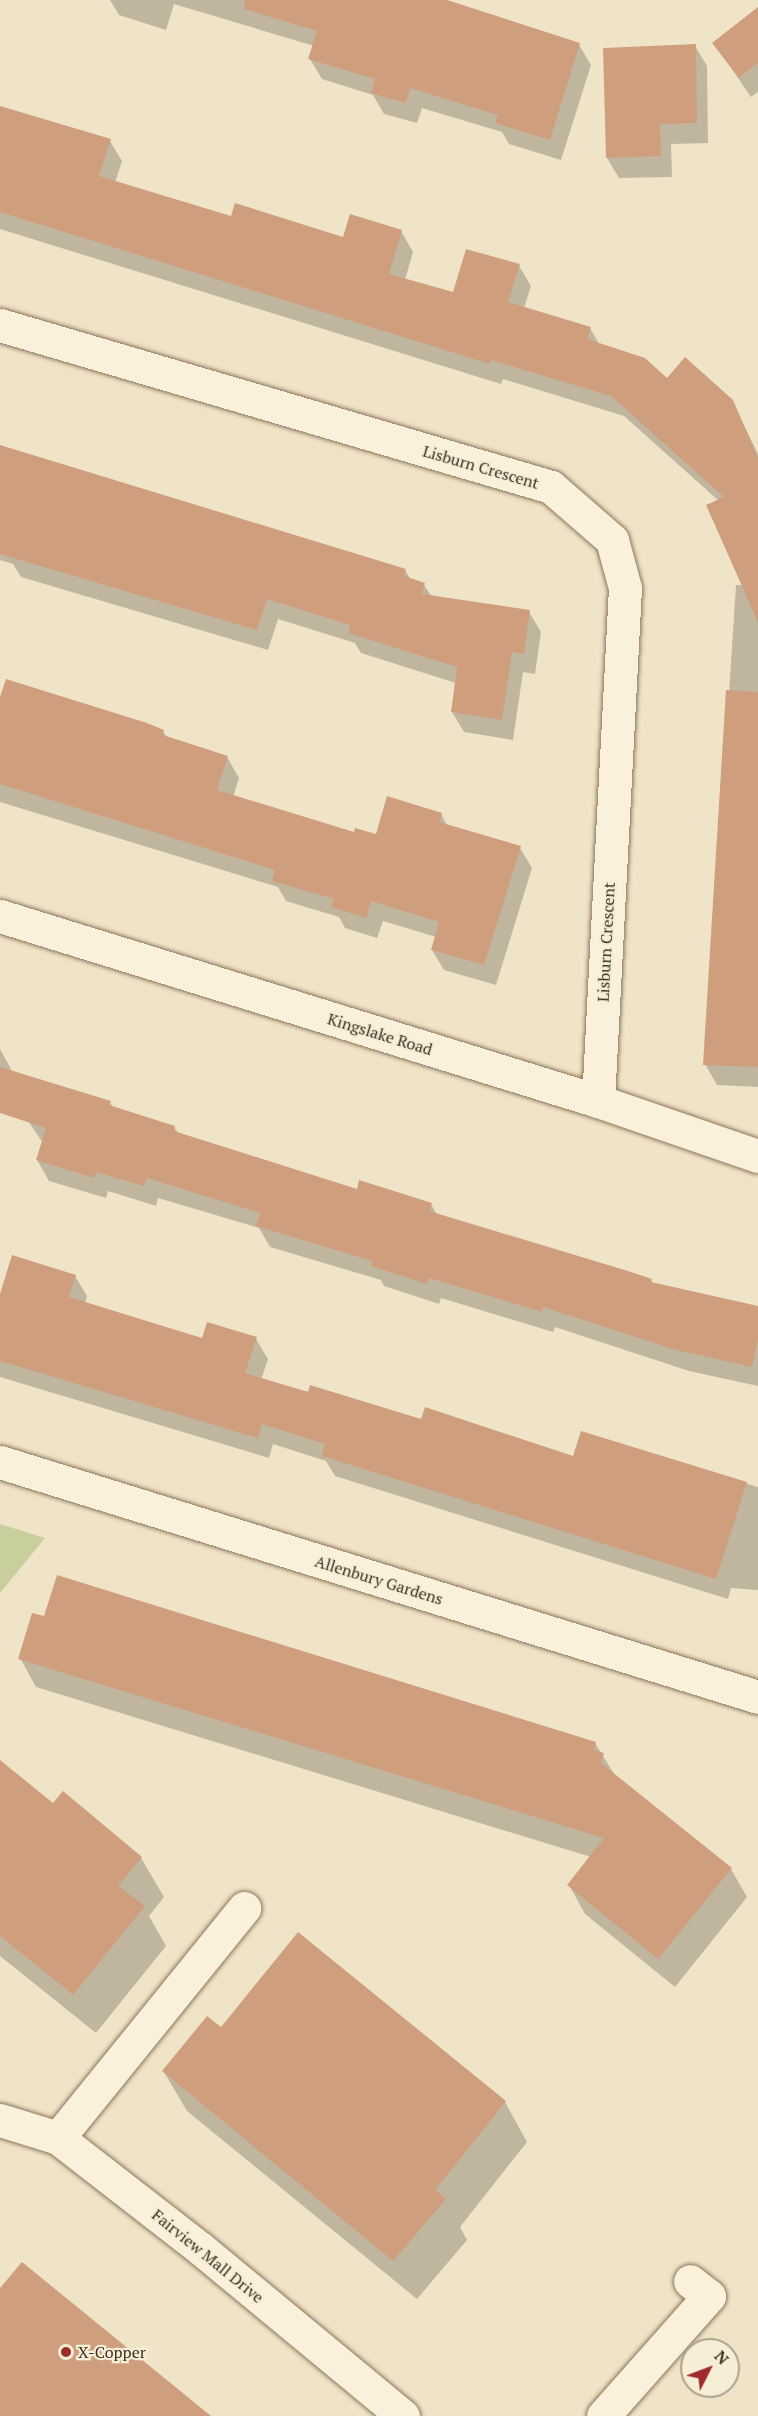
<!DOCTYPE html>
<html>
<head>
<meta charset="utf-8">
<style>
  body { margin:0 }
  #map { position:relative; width:758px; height:2416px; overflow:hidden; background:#f0e4c8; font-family:"PT Serif",serif }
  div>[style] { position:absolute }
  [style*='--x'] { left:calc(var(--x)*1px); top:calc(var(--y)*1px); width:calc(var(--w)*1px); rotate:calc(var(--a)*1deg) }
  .green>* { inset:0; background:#c9cf9b }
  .shadow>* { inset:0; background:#0003 }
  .building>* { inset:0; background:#cf9f7d }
  .roads { filter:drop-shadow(0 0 2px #8d765c) drop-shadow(0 0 2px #8d765c) }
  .minor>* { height:33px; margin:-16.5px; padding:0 16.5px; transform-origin:16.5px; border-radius:16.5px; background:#faf1dc }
  .dots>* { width:16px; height:16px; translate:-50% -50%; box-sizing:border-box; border:3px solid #f7eed8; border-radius:50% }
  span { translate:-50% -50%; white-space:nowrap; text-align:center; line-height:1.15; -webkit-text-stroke:4.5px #f7eed8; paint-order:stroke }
  .street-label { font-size:16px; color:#3d2e20 }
  .poi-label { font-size:16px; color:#3d2e20 }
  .left { translate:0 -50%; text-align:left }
  .north { position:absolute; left:680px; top:2338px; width:60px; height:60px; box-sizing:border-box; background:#f7eed8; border:2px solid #ada18e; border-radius:50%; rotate:48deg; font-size:16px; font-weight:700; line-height:24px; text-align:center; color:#3d2e20 }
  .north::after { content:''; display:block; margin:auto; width:21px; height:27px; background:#9e2a2b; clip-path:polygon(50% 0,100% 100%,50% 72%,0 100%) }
</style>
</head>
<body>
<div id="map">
  <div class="green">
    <i style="clip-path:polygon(0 1524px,45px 1538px,0 1593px)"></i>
  </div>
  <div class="shadow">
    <i style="clip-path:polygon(110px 0,438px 0,579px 45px,591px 65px,561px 160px,509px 144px,502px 132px,422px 108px,417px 123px,384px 114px,373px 95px,322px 79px,310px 59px,314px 46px,174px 4px,166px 30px,119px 15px)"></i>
    <i style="clip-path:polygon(758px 21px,758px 92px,751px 97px,714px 43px)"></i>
    <i style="clip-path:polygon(695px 46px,707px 66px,708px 143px,671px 144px,672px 177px,619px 178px,607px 158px)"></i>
    <i style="clip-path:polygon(0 107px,110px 141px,122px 161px,115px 183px,232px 218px,344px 238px,401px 231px,413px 252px,405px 280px,454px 294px,519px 266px,531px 286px,524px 308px,590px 328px,599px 344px,667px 380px,732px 401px,758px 454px,758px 560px,719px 501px,624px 416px,503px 379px,501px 384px,0 229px)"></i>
    <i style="clip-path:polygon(0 446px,405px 570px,411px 580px,424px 585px,432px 597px,529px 612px,541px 632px,535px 674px,523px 672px,513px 740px,464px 732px,452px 712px,456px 683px,361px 653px,355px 643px,278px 619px,268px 650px,21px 577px,13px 564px,0 560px)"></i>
    <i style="clip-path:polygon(736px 585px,758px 586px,758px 1087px,717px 1085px,705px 1064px)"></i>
    <i style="clip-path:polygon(0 702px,163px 731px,167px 738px,227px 757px,239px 778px,233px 797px,355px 834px,377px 836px,441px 814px,448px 827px,520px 848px,532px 868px,496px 985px,444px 970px,432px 950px,436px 937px,383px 921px,377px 938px,345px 928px,339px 917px,286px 901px,278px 887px,0 802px)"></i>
    <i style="clip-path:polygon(0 1049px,11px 1069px,0 1105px)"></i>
    <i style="clip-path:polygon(110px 1102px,113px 1108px,174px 1127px,178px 1133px,358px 1190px,431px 1204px,437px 1215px,651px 1280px,653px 1285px,758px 1308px,758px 1386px,689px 1371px,555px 1327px,553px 1332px,441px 1298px,439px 1304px,384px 1286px,381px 1280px,270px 1247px,259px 1228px,158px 1198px,156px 1206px,108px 1191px,106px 1198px,49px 1181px,37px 1160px,43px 1143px,28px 1121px)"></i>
    <i style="clip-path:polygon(75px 1276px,87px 1296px,85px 1304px,202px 1340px,256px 1339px,268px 1359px,261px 1380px,574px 1458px,582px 1433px,758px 1487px,758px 1590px,731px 1588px,728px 1599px,335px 1476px,326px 1461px,273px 1444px,269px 1458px,0 1377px,0 1300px)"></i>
    <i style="clip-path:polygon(20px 1658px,595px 1743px,616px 1777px,731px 1869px,747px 1897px,675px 1987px,585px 1914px,569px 1885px,591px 1857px,36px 1687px)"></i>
    <i style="clip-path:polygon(0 1762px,53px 1805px,141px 1858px,164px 1897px,149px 1916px,166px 1946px,96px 2033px,0 1956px)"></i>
    <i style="clip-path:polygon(221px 2029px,505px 2102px,527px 2142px,460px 2227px,467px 2240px,417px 2299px,187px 2111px,164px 2072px)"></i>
  </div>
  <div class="building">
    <i style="clip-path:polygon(245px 0,447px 0,580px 43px,550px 140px,495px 123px,498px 115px,410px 88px,406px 103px,371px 93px,375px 79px,308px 59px,317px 31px,244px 9px)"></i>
    <i style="clip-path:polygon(758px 7px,758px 63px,739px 78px,712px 43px)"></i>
    <i style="clip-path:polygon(696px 44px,697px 123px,660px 124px,661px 156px,606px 158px,603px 48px)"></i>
    <i style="clip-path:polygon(0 106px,111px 139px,99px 176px,231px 216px,235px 203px,343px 237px,350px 214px,402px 230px,389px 274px,453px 292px,466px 249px,520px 264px,508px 302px,591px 327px,587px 339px,645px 358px,667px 378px,685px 357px,733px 400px,758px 458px,758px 622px,706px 505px,724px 497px,611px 396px,491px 360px,490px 364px,0 212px)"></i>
    <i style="clip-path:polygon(0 445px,406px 569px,404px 576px,425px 583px,422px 594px,530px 610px,524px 654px,512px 652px,502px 720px,451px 712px,457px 667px,348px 633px,350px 625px,267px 599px,257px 630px,0 554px)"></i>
    <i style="clip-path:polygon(6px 679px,147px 723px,164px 730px,163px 735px,228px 756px,217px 790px,354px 832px,355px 828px,376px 834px,387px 796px,442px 813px,439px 822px,521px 846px,484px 965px,431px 950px,439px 922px,371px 901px,366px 918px,331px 907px,334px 899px,272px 881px,275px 870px,0 784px,0 697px)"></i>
    <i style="clip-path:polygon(726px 690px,758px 692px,758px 1067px,703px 1065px)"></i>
    <i style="clip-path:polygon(0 1067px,111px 1101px,109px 1105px,175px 1126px,174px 1131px,357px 1189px,359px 1180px,432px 1203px,429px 1211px,628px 1271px,652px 1279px,651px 1282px,758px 1306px,758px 1339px,752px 1367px,676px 1350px,543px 1307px,542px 1312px,429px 1278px,427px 1284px,371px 1266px,372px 1261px,256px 1226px,260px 1213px,147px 1178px,144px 1186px,96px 1172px,94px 1178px,36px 1160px,46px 1128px,0 1113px)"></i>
    <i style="clip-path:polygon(12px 1255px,76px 1275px,69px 1297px,202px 1338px,207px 1322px,257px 1337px,245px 1373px,308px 1392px,310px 1385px,421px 1419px,425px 1407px,573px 1456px,581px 1431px,747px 1482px,716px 1579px,322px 1456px,325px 1444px,262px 1424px,258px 1438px,0 1361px,0 1294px)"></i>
    <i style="clip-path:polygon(57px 1575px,596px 1742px,594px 1750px,604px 1753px,601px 1763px,732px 1868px,658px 1959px,567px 1885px,604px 1838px,18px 1659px,32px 1613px,44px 1616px)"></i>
    <i style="clip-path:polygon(0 1760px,53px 1803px,63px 1791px,142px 1857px,118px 1886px,145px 1906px,73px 1995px,0 1936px)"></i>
    <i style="clip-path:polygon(298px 1932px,506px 2101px,435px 2190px,446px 2199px,393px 2261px,162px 2071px,207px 2016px,221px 2027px)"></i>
    <i style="clip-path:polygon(22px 2262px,211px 2416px,0 2416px,0 2288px)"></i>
  </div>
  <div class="roads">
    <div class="minor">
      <i style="--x:0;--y:325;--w:574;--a:16.38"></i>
      <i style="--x:551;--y:487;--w:81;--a:41"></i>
      <i style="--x:612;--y:540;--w:50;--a:74.8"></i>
      <i style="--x:625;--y:588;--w:514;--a:93.01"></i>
      <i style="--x:0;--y:916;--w:626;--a:17.19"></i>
      <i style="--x:598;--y:1101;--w:169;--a:19"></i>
      <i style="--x:0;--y:1462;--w:794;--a:17.22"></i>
      <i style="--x:0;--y:2120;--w:61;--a:17.2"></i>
      <i style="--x:58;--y:2138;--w:181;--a:37.8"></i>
      <i style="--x:201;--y:2249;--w:262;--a:39.6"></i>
      <i style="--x:58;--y:2138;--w:296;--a:-51"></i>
      <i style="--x:603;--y:2416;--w:160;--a:-48.5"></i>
      <i style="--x:709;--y:2296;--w:24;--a:-142"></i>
    </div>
  </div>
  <div class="dots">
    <i style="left:66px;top:2352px;background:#9e2a2b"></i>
  </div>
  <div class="street-label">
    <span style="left:481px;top:467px;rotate:16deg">Lisburn Crescent</span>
    <span style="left:606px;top:942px;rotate:-87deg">Lisburn Crescent</span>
    <span style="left:380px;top:1034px;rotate:17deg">Kingslake Road</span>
    <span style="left:379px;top:1580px;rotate:17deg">Allenbury Gardens</span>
    <span style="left:208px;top:2256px;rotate:39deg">Fairview Mall Drive</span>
  </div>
  <div class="poi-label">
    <span class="left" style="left:78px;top:2352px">X-Copper</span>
  </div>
  <div class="north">N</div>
</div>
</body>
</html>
